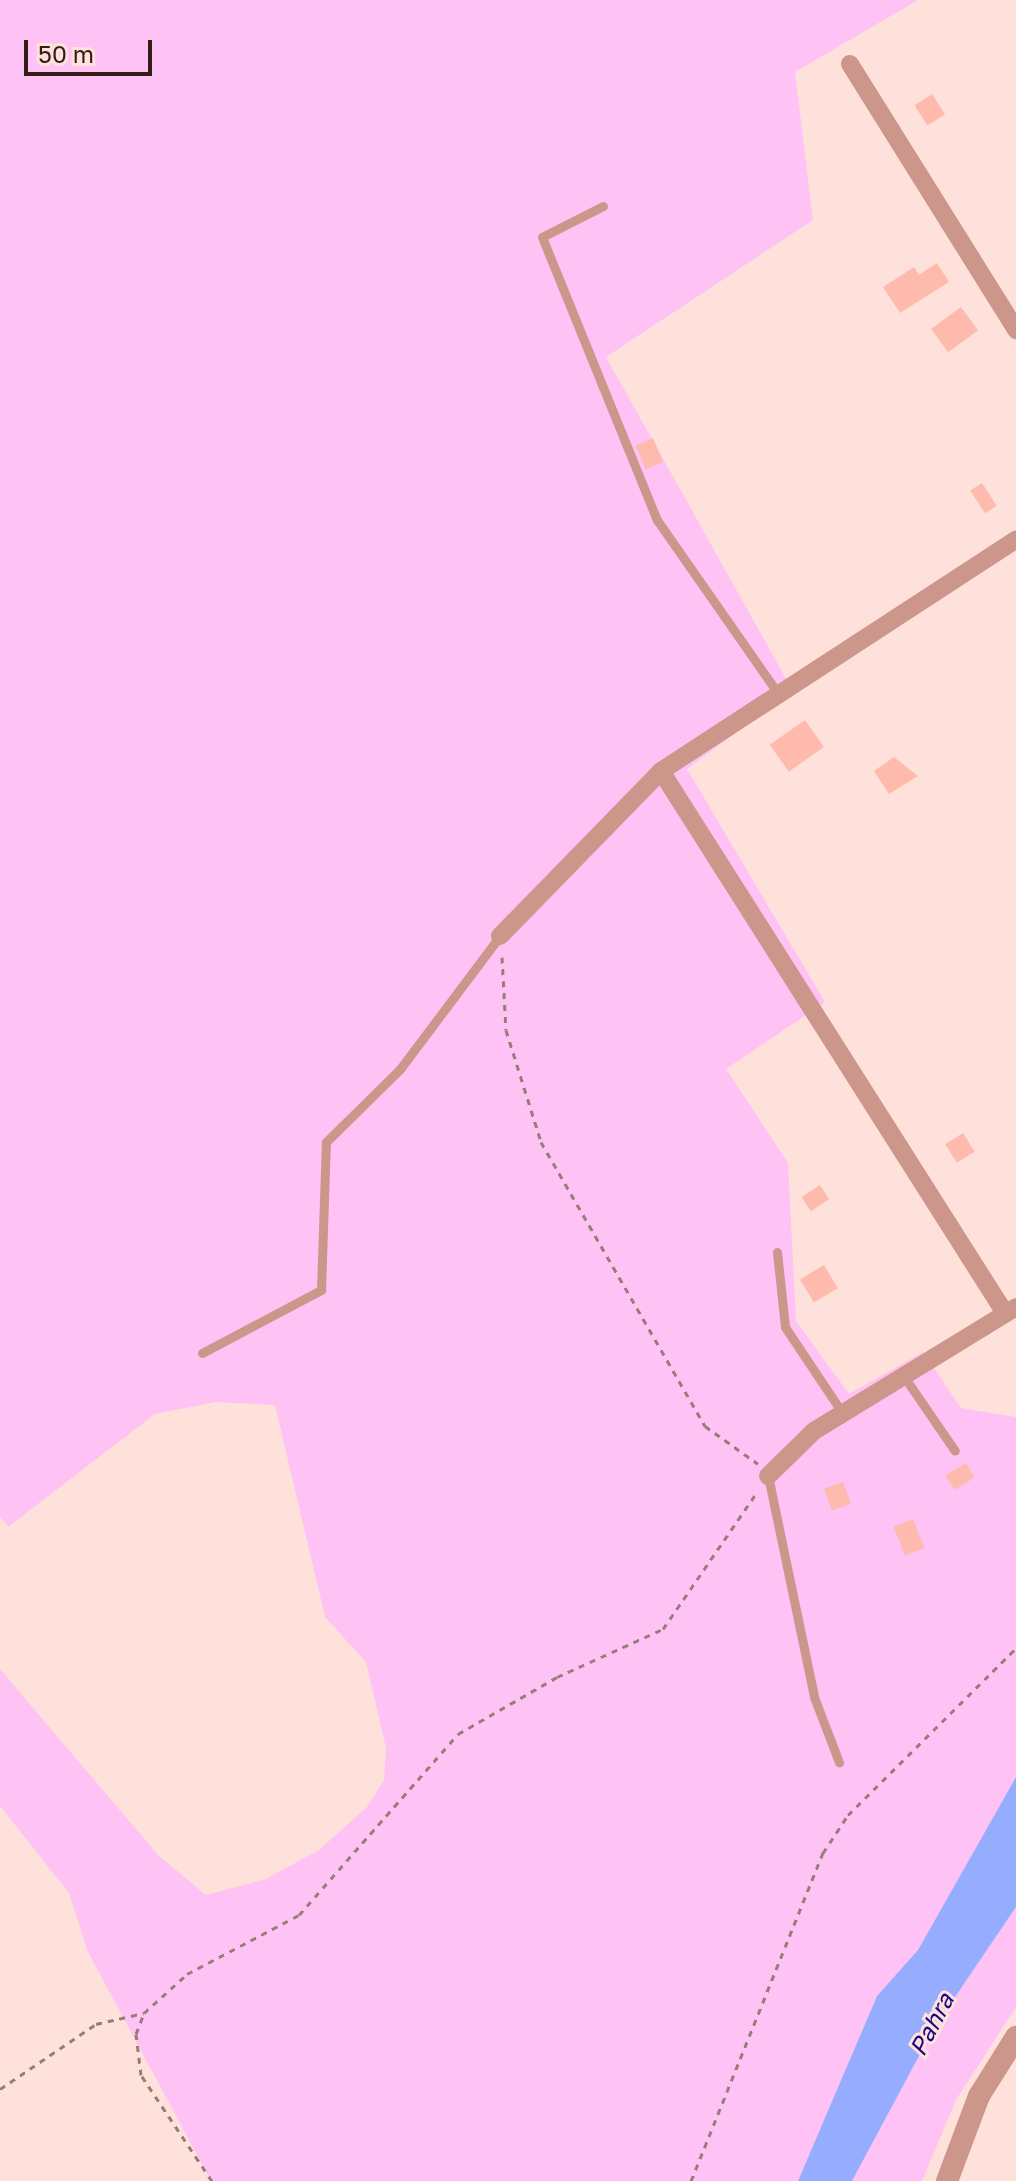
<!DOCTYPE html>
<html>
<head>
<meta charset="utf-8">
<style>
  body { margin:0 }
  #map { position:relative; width:1016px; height:2181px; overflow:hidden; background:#fee1db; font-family:"Golos Text",sans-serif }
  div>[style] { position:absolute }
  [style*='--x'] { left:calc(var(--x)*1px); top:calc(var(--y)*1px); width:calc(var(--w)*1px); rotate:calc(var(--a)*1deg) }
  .green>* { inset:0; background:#fec2f5 }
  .water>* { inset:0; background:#96acff }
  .building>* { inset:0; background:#febbad; transform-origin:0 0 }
  .path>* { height:3px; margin-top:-1.5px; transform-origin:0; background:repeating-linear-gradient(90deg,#987d77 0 6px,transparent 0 12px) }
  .service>* { height:9px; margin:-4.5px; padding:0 4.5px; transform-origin:4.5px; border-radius:4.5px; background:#cd968b }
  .minor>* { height:18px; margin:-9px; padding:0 9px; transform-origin:9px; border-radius:9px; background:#cd968b }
  .tertiary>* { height:22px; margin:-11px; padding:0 11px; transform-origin:11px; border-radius:11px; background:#cd968b }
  span { translate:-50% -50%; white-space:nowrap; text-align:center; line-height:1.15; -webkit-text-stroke:6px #fee1db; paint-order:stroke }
  .water-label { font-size:24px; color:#180684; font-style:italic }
  .scale { position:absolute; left:24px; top:40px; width:128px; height:36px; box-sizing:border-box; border:4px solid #351c17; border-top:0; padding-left:10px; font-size:24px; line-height:28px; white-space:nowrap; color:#351c17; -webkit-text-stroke:6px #fee1db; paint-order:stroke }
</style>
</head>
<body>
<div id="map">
  <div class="green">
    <i style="clip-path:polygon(0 0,918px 0,795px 72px,813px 220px,606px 357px,793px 691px,687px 769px,825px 1002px,726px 1069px,788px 1163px,796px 1321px,849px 1394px,923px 1352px,961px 1408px,1016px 1417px,1016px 1777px,918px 1950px,877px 1996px,798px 2181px,211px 2181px,88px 1952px,69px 1893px,0 1806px,0 1669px,158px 1855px,206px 1895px,266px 1879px,319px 1850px,367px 1807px,384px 1780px,386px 1748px,366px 1662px,325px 1617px,275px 1405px,216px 1402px,155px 1414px,8px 1527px,0 1516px)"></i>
    <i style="clip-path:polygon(1016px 1907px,1016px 2007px,956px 2100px,922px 2181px,852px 2181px,934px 2028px)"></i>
  </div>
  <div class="water">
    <i style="clip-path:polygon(1016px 1777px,1016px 1907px,934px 2028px,852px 2181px,798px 2181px,877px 1996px,918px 1950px)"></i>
  </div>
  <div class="building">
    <i style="left:932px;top:94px;width:24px;height:21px;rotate:57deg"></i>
    <i style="clip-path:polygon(937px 263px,949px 282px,900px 313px,883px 287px,914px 267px,919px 275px)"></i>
    <i style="left:961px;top:307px;width:29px;height:37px;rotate:54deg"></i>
    <i style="left:653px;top:438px;width:26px;height:19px;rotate:67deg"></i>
    <i style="left:982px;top:483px;width:27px;height:14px;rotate:57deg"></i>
    <i style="left:805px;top:720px;width:33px;height:43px;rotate:55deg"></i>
    <i style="clip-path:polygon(894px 757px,918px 776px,889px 794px,874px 771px)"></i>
    <i style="left:963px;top:1133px;width:22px;height:21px;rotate:58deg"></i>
    <i style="left:820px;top:1185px;width:17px;height:22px;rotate:57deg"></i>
    <i style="left:824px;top:1265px;width:27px;height:28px;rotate:59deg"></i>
    <i style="left:966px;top:1463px;width:17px;height:24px;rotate:59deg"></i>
    <i style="left:843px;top:1482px;width:23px;height:20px;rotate:70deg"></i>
    <i style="left:913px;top:1519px;width:31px;height:21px;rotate:68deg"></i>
  </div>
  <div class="path">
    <i style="--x:502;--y:957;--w:73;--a:86.9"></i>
    <i style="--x:506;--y:1030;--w:117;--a:72.6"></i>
    <i style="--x:541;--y:1142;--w:328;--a:60"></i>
    <i style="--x:705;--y:1426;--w:65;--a:35.6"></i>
    <i style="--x:0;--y:2089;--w:116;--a:-34.1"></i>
    <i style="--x:96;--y:2024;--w:49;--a:-12.9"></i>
    <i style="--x:212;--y:2181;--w:128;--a:-123.8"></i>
    <i style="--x:141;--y:2075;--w:41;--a:-97"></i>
    <i style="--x:136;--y:2034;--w:22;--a:-69"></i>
    <i style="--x:144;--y:2013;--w:58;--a:-42.2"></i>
    <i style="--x:187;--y:1974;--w:127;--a:-27.8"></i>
    <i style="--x:299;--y:1915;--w:241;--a:-48.7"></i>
    <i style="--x:458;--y:1734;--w:114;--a:-29.9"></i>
    <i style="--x:557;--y:1677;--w:116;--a:-24.4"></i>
    <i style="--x:663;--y:1629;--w:166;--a:-55.5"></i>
    <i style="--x:691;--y:2181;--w:354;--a:-68.1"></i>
    <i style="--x:823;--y:1853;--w:45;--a:-56.7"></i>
    <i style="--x:848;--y:1815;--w:237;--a:-44.8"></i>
  </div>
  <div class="service">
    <i style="--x:603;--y:206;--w:68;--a:153.1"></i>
    <i style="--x:542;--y:237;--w:305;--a:67.9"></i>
    <i style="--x:657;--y:520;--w:213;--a:55.1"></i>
    <i style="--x:777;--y:1252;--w:75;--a:83.9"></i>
    <i style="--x:785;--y:1327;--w:105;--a:56.3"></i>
    <i style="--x:202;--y:1353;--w:135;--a:-27.9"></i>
    <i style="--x:321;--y:1290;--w:148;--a:-88.1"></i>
    <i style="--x:326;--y:1142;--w:104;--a:-44.6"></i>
    <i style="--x:400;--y:1069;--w:166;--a:-53.1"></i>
    <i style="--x:905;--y:1378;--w:88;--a:55.6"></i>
    <i style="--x:768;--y:1476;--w:226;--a:78.2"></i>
    <i style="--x:814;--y:1697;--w:70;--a:69"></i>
  </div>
  <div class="minor">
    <i style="--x:850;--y:64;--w:314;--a:58"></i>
    <i style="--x:661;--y:771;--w:642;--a:57.6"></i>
    <i style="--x:500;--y:936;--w:231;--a:-45.7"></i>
    <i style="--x:661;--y:771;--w:424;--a:-33.1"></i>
    <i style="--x:768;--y:1476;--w:64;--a:-44.4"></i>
    <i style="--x:814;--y:1431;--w:237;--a:-31.5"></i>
  </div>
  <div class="tertiary">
    <i style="--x:947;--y:2181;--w:91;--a:-69.4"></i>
    <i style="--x:979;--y:2096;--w:70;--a:-57.9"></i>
  </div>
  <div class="water-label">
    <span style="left:931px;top:2024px;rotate:-62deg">Pahra</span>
  </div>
  <div class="scale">50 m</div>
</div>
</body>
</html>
